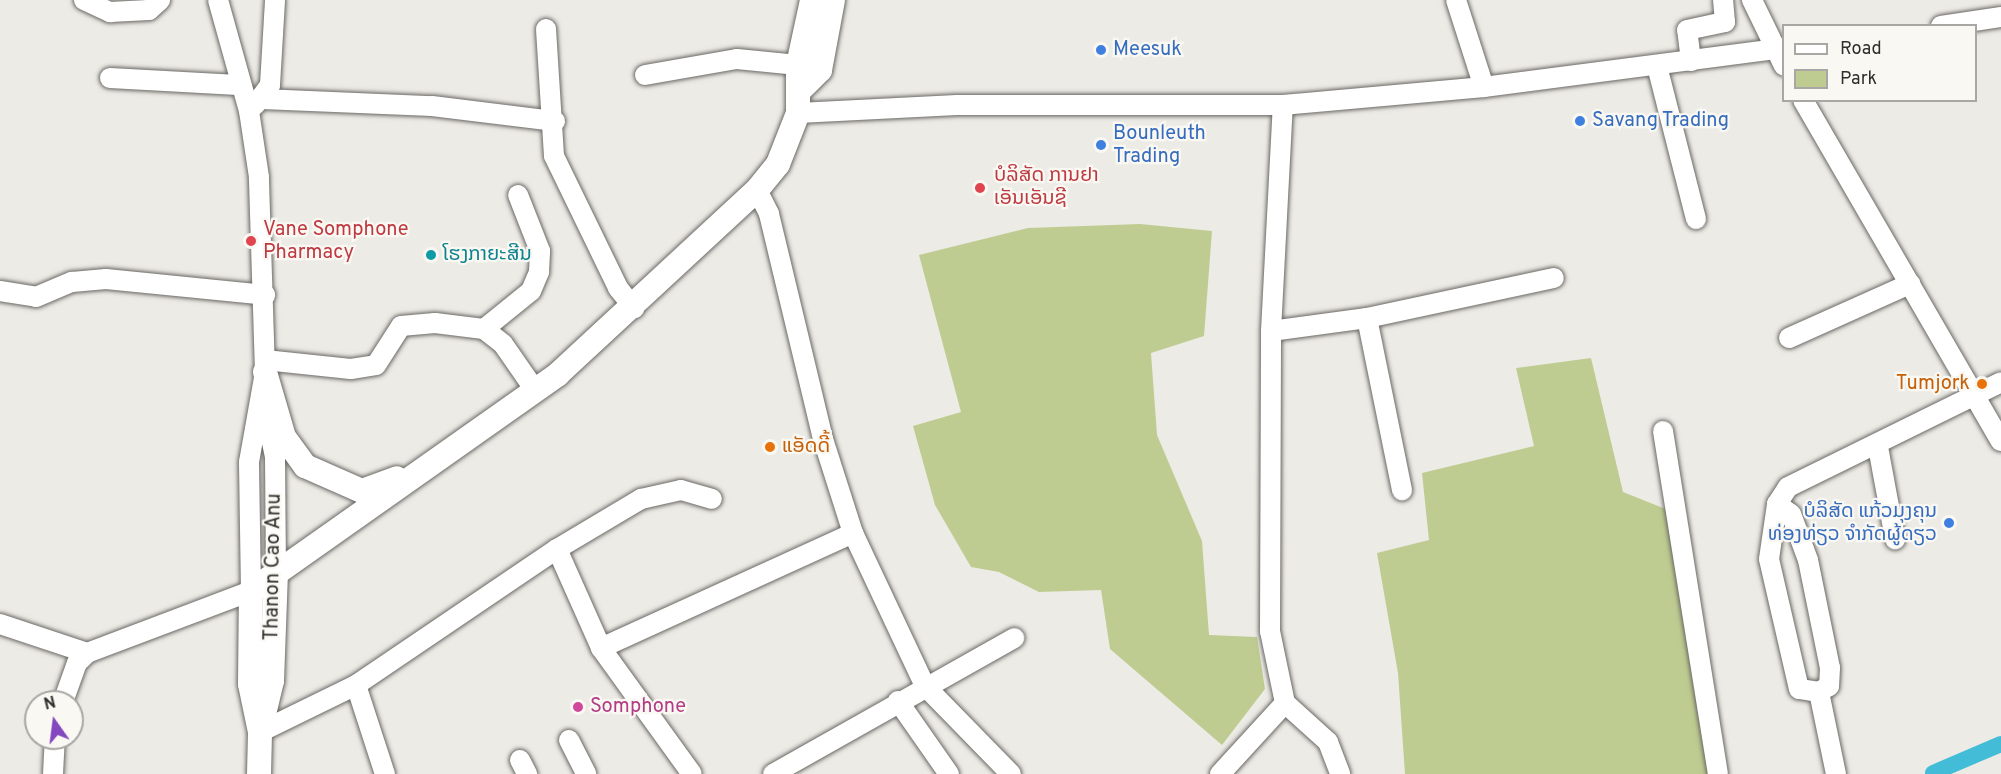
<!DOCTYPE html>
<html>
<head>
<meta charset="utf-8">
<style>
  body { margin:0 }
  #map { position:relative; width:2001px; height:774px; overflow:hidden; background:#edebe6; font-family:Overpass,"Noto Sans Lao",sans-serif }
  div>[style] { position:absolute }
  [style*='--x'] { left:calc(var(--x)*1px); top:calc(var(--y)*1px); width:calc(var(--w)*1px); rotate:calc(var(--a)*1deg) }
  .green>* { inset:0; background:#becc91 }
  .canal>* { height:16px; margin:-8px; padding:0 8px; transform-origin:8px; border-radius:8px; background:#42bcd7 }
  .roads { filter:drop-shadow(0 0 2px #6a6864) drop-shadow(0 0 2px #6a6864) }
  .minor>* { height:20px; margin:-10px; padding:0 10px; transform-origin:10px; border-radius:10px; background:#fff }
  .major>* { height:24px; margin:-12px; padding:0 12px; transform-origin:12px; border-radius:12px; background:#fff }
  .dots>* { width:16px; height:16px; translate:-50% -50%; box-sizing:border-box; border:3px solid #faf8f3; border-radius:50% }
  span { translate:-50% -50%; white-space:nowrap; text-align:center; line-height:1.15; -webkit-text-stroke:4.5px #faf8f3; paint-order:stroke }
  .shop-label { font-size:20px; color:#366cbe }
  .left { translate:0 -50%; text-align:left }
  .right { translate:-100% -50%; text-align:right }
  .health-label { font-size:20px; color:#be3a42 }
  .culture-label { font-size:20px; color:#0d838f }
  .food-label { font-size:20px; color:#c56008 }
  .street-label { font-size:20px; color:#2f2e2c }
  .hotel-label { font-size:20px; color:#b23c85 }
  .legend { position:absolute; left:1782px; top:24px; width:195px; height:78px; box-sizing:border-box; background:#faf8f3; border:2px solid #a9a7a3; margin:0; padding:8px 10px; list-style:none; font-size:18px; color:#2f2e2c }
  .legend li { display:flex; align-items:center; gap:12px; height:30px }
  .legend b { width:30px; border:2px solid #a9a7a3 }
  .north { position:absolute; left:24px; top:690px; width:60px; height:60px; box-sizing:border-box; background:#faf8f3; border:2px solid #a9a7a3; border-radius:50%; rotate:346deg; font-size:16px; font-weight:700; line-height:24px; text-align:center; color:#2f2e2c }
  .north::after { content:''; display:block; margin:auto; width:21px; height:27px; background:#8348bf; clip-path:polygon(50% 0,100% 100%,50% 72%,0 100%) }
</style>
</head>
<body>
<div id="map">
  <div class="green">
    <i style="clip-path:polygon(1140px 224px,1212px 231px,1204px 336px,1151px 353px,1157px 435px,1202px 541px,1209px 635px,1257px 637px,1265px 689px,1222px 745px,1110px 649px,1101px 590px,1039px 592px,999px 572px,971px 567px,935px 505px,913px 426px,961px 412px,919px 255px,1028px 228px)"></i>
    <i style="clip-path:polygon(1591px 358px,1623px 492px,1668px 510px,1708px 774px,1405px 774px,1398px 673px,1377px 553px,1429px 540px,1422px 473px,1534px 446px,1516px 368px)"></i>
  </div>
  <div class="canal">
    <i style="--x:1933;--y:773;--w:74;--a:-23.1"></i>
  </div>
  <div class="roads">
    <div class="minor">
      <i style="--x:84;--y:0;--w:29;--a:25"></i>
      <i style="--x:110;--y:12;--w:39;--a:-3"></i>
      <i style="--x:149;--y:10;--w:15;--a:-42"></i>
      <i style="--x:1456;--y:0;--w:91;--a:72.2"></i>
      <i style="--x:1752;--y:0;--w:73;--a:64.1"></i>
      <i style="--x:1941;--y:26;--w:61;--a:-8.5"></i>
      <i style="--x:546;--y:29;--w:127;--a:86.4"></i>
      <i style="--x:554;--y:156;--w:147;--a:64.1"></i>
      <i style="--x:618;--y:288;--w:26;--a:51"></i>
      <i style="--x:1691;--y:61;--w:31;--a:-97"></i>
      <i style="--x:1687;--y:30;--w:39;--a:-12"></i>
      <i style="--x:1725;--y:22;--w:22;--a:-95"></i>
      <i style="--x:1657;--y:66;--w:158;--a:75.7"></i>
      <i style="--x:645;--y:75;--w:93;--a:-9.9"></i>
      <i style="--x:737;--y:59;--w:61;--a:5.6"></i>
      <i style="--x:110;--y:78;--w:128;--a:3.1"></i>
      <i style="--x:262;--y:99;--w:170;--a:2.4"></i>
      <i style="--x:432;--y:106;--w:124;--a:7"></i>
      <i style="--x:1803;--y:100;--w:394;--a:59.9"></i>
      <i style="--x:255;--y:105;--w:25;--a:-53"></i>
      <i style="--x:270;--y:85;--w:85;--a:-86.6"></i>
      <i style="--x:798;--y:113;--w:159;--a:-2.9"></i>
      <i style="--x:957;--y:105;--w:326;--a:0"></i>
      <i style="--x:1283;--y:105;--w:202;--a:-5.1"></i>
      <i style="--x:1484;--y:87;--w:303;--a:-7.4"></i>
      <i style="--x:757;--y:190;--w:27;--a:63"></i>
      <i style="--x:769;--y:214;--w:231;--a:76.5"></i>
      <i style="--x:823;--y:439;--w:99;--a:72.3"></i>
      <i style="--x:853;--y:533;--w:169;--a:64.8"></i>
      <i style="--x:925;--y:686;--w:123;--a:45.7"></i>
      <i style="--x:0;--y:291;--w:36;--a:9"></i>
      <i style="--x:36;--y:297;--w:39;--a:-23"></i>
      <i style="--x:72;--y:282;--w:34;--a:-5"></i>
      <i style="--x:106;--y:279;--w:160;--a:5.7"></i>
      <i style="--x:1367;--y:318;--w:176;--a:78.5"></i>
      <i style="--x:484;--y:329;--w:60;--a:-39"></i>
      <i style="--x:531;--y:291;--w:21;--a:-67"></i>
      <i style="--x:539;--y:272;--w:21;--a:-87"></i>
      <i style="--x:540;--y:251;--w:60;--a:-111.4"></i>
      <i style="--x:1271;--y:331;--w:97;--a:-7.7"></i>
      <i style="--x:1367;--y:318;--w:191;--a:-12.1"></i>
      <i style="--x:1789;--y:338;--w:133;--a:-24.1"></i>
      <i style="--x:265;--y:360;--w:86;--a:6"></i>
      <i style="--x:351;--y:369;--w:25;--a:-9"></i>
      <i style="--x:376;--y:365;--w:46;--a:-57.3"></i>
      <i style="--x:401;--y:326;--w:34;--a:-5"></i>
      <i style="--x:435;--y:323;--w:49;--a:7"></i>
      <i style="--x:484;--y:329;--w:24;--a:38"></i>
      <i style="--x:503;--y:344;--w:56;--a:55.2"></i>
      <i style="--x:265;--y:409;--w:49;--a:78.2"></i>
      <i style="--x:275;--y:457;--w:117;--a:89.5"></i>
      <i style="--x:1663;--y:431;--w:347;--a:80.9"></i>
      <i style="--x:1878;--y:447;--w:94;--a:79.5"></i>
      <i style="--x:1777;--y:504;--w:17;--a:36"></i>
      <i style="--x:1791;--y:514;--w:49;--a:69.7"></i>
      <i style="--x:1808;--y:560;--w:110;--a:78.5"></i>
      <i style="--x:1830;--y:668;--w:18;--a:93"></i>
      <i style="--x:1829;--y:686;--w:12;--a:149"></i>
      <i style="--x:1819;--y:692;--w:20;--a:-171"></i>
      <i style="--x:1799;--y:689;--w:133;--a:-103"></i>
      <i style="--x:1769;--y:559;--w:56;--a:-81.7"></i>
      <i style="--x:1777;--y:504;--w:20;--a:-57"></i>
      <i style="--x:1788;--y:487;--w:237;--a:-26.2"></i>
      <i style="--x:557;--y:549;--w:108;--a:66"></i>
      <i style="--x:601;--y:648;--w:155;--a:54.2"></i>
      <i style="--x:0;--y:624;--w:92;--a:18.4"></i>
      <i style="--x:601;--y:648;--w:277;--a:-24.5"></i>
      <i style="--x:356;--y:685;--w:94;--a:72"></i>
      <i style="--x:1819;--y:692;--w:84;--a:78.3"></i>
      <i style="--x:898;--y:701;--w:89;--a:55.1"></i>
      <i style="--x:63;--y:702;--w:41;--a:-70.3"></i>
      <i style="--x:77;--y:663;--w:14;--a:-45"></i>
      <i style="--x:87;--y:653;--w:175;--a:-20.7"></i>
      <i style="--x:251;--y:591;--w:129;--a:-90.9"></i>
      <i style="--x:249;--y:462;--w:91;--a:-79.9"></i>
      <i style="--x:265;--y:372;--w:195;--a:-91.8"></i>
      <i style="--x:259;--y:177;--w:67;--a:-98.6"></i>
      <i style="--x:249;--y:111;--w:115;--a:-105.6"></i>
      <i style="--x:1285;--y:703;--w:58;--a:42.2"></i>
      <i style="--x:1328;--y:742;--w:34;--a:69"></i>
      <i style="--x:260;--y:732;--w:107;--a:-26.1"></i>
      <i style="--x:356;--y:685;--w:243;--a:-34.1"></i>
      <i style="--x:557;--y:549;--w:98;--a:-30.8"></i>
      <i style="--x:641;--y:499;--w:41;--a:-12.7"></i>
      <i style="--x:681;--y:490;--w:32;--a:16"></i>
      <i style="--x:569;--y:740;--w:38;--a:63"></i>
      <i style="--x:520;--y:760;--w:16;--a:63"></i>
      <i style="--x:53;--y:774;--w:36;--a:-87"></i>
      <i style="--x:773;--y:774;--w:277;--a:-29.4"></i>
      <i style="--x:1220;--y:774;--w:96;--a:-47.5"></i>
      <i style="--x:1285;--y:703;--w:74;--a:-101.8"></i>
      <i style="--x:1270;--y:631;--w:300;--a:-89.8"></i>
      <i style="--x:1271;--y:331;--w:226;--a:-87"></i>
    </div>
    <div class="major">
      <i style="--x:801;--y:89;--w:27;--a:-45"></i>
      <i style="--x:820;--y:70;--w:71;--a:-79.5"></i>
      <i style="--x:265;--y:372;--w:68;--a:73.7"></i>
      <i style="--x:284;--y:437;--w:36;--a:54"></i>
      <i style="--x:305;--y:466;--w:62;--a:23.7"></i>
      <i style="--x:362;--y:491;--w:37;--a:-20"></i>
      <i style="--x:261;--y:727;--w:47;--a:-76.6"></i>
      <i style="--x:272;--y:681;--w:107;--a:-87.9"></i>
      <i style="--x:259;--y:774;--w:42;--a:-88.6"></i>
      <i style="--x:260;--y:732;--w:49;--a:-101.8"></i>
      <i style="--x:250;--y:684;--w:93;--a:-89.4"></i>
      <i style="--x:251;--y:591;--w:375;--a:-35.2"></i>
      <i style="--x:557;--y:375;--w:272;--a:-42.8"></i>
      <i style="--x:757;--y:190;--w:33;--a:-51"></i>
      <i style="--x:778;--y:164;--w:55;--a:-68.6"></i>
      <i style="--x:798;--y:113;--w:48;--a:-90"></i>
      <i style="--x:798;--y:65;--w:66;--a:-77.8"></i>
    </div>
  </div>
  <div class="dots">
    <i style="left:1101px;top:50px;background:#3f7fe0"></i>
    <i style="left:1580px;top:121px;background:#3f7fe0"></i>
    <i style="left:1101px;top:145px;background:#3f7fe0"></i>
    <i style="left:980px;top:188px;background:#e0444e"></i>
    <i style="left:251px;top:241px;background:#e0444e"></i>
    <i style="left:431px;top:255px;background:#0f9aa8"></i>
    <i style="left:1982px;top:384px;background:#e8710a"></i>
    <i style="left:770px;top:447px;background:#e8710a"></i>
    <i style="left:1949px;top:523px;background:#3f7fe0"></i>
    <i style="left:578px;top:707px;background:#d1479c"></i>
  </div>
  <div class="shop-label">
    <span class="left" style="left:1113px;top:50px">Meesuk</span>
    <span class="left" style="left:1592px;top:121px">Savang Trading</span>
    <span class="left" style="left:1113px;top:146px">Bounleuth<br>Trading</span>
    <span class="right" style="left:1937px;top:524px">ບໍລິສັດ ແກ້ວມຸງຄຸນ<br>ທ່ອງທ່ຽວ ຈຳກັດຜູ້ດຽວ</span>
  </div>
  <div class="health-label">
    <span class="left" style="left:994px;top:188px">ບໍລິສັດ ການຢາ<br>ເອັນເອັນຊີ</span>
    <span class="left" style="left:263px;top:242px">Vane Somphone<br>Pharmacy</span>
  </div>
  <div class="culture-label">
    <span class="left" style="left:443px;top:255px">ໂຮງກາຍະສີນ</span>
  </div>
  <div class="food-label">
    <span class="right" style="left:1970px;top:384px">Tumjork</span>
    <span class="left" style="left:782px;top:447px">ແອັດດີ້</span>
  </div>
  <div class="street-label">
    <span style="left:274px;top:567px;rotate:-89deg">Thanon Cao Anu</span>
  </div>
  <div class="hotel-label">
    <span class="left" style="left:590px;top:707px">Somphone</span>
  </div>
  <ul class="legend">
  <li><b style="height:8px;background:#fff"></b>Road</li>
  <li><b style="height:16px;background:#becc91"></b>Park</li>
  </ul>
  <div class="north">N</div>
</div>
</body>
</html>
